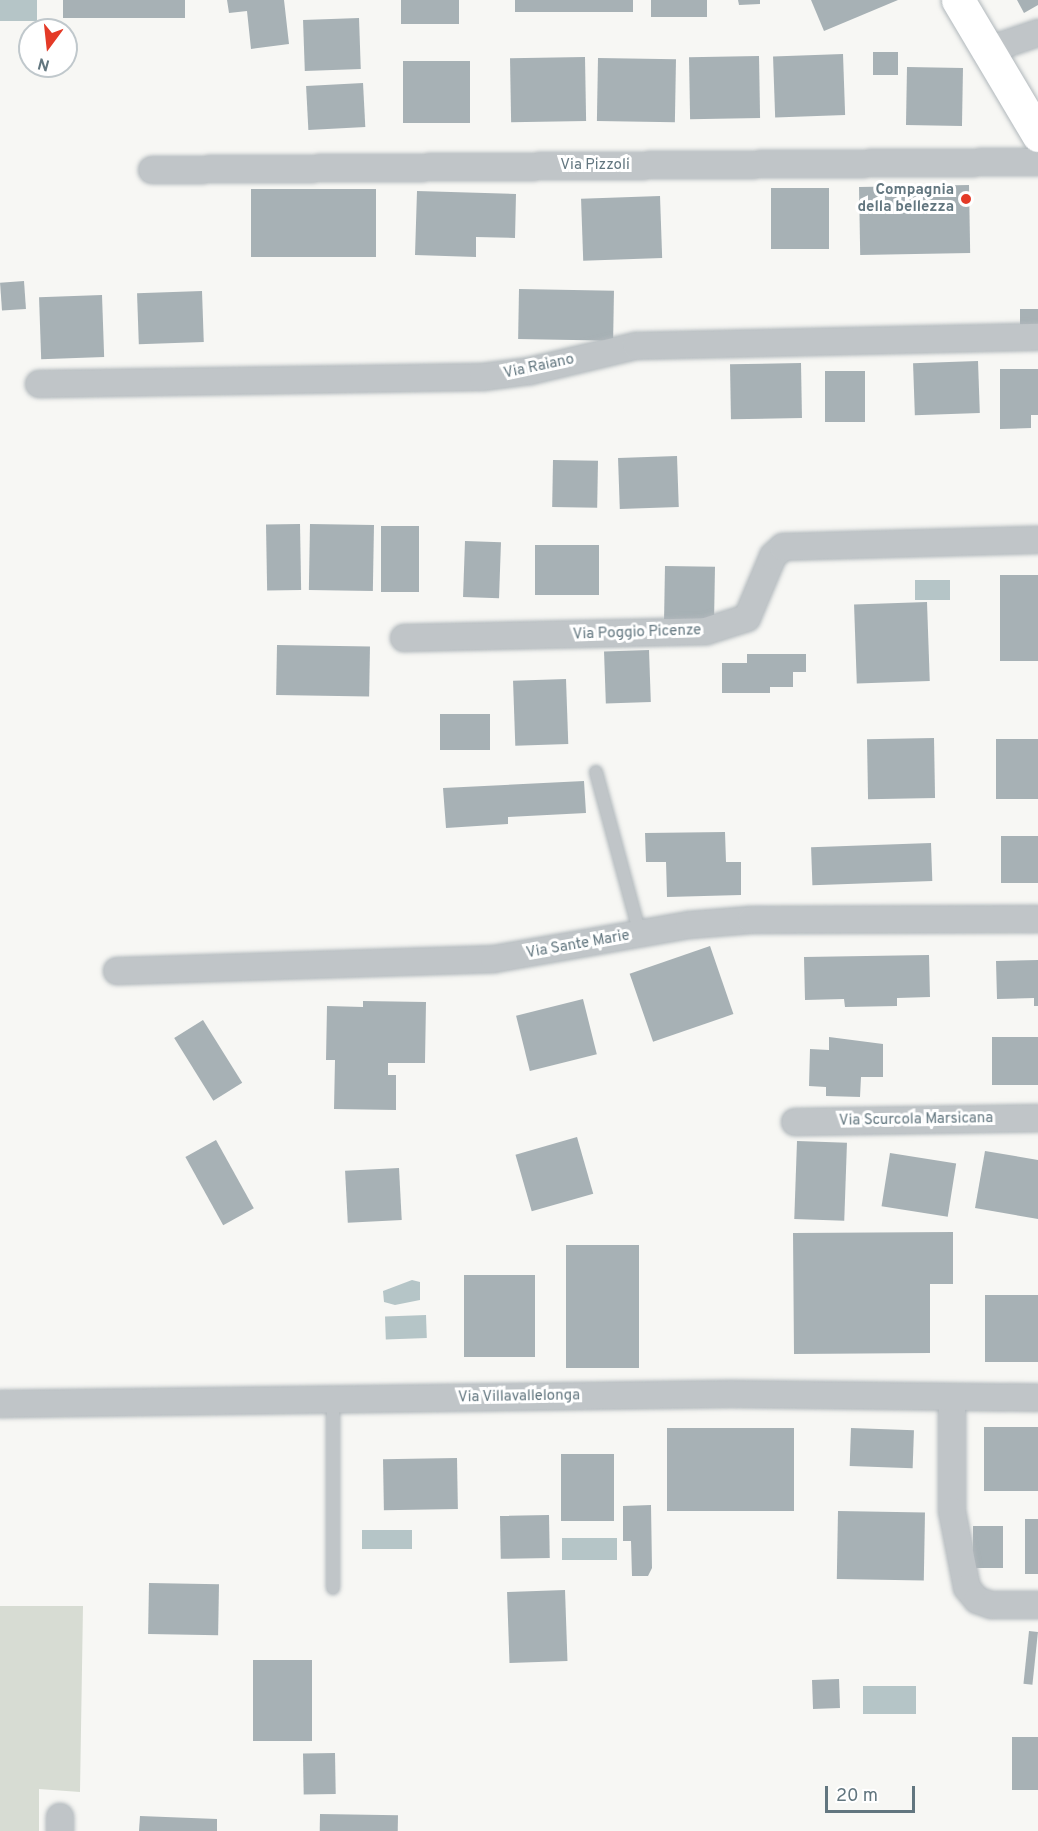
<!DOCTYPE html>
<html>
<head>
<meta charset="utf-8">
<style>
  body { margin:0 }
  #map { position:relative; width:1038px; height:1831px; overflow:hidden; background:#f7f7f4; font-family:Overpass,sans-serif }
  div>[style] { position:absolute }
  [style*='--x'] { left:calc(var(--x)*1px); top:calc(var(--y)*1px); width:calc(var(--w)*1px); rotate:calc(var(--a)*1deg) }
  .green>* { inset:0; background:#d7dcd3 }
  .water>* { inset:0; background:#b5c5c7; transform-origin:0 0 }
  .building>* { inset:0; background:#a7b1b5; transform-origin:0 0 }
  .roads { filter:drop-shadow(0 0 2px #b0b7bb) drop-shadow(0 0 2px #b0b7bb) }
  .lane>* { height:12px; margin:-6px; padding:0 6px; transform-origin:6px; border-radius:6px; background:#c0c5c8 }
  .street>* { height:26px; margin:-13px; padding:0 13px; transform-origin:13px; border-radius:13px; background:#c0c5c8 }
  .secondary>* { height:33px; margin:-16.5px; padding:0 16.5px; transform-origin:16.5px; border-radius:16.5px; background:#fff }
  .dots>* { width:16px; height:16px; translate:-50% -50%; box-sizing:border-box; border:3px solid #fff; border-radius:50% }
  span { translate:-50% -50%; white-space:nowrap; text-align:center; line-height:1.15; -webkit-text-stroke:6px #fff; paint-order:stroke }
  .street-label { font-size:15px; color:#62767f }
  .poi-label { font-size:15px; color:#62767f; font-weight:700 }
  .right { translate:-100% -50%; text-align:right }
  .north { position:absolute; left:18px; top:18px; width:60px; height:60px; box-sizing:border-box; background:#fff; border:2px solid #c0c8cc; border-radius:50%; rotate:195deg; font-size:16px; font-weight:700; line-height:24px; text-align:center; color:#62767f }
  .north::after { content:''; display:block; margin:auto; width:21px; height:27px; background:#e43a27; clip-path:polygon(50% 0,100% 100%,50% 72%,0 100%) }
  .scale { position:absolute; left:825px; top:1786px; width:90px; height:27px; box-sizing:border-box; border:3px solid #62767f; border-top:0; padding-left:8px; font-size:18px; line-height:21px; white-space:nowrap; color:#62767f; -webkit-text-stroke:4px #fff; paint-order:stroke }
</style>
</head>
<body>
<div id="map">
  <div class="green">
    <i style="clip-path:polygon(0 1606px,83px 1606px,80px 1792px,39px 1789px,39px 1831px,0 1831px)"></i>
  </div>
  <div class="water">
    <i style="left:0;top:0;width:37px;height:21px"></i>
    <i style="left:915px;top:580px;width:35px;height:20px"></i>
    <i style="clip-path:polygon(412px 1280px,420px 1282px,420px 1300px,395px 1305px,384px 1302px,383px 1291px)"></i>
    <i style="left:426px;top:1315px;width:23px;height:41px;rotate:88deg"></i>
    <i style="left:362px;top:1530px;width:50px;height:19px"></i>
    <i style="left:617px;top:1538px;width:22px;height:55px;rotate:90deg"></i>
    <i style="left:863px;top:1686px;width:53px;height:28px"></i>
  </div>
  <div class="building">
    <i style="left:63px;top:0;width:122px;height:18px"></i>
    <i style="clip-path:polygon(227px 0,284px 0,289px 44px,251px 49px,247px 11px,229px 13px)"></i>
    <i style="left:401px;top:0;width:58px;height:24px"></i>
    <i style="left:515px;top:0;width:118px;height:12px"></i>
    <i style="left:651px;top:0;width:56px;height:17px"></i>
    <i style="clip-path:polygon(738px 0,760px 0,760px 4px,739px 5px)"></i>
    <i style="clip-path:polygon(811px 0,898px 0,824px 31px)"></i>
    <i style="clip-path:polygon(1017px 0,1038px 0,1038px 5px,1024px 13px)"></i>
    <i style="left:359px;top:18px;width:51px;height:56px;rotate:88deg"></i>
    <i style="left:898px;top:52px;width:23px;height:25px;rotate:90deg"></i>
    <i style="left:843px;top:54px;width:61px;height:70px;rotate:88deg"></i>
    <i style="left:759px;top:56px;width:62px;height:70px;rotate:89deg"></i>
    <i style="left:585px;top:57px;width:64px;height:75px;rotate:89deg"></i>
    <i style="left:598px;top:58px;width:78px;height:63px;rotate:1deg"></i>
    <i style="left:403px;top:61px;width:67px;height:62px"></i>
    <i style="left:907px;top:67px;width:56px;height:58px;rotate:1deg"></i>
    <i style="left:363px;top:83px;width:44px;height:57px;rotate:87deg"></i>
    <i style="left:969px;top:185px;width:68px;height:110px;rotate:89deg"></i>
    <i style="left:771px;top:188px;width:58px;height:61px"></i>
    <i style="left:251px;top:189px;width:125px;height:68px"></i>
    <i style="clip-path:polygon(417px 191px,516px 194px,515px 238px,476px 237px,476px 257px,415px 255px)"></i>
    <i style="left:660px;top:196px;width:62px;height:79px;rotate:88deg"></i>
    <i style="left:24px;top:281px;width:28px;height:24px;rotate:86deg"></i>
    <i style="left:519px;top:289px;width:95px;height:50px;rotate:1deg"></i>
    <i style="left:202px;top:291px;width:51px;height:65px;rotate:88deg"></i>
    <i style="left:102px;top:295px;width:62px;height:63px;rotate:88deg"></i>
    <i style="left:1020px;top:309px;width:18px;height:20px"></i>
    <i style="left:978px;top:361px;width:52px;height:65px;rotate:88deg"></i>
    <i style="left:801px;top:363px;width:55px;height:71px;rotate:89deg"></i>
    <i style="clip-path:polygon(1000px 369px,1038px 369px,1038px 415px,1031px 415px,1031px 428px,1000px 429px)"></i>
    <i style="left:825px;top:371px;width:40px;height:51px"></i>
    <i style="left:677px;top:456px;width:51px;height:59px;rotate:88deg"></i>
    <i style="left:553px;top:460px;width:45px;height:47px;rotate:1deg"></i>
    <i style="left:300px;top:524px;width:66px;height:34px;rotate:89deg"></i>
    <i style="left:310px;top:524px;width:64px;height:66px;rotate:1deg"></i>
    <i style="left:381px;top:526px;width:38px;height:66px"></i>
    <i style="left:465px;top:541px;width:36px;height:56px;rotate:2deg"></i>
    <i style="left:535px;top:545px;width:64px;height:50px"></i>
    <i style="left:665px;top:566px;width:50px;height:53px;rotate:1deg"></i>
    <i style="left:1000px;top:575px;width:38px;height:86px"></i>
    <i style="left:927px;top:602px;width:79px;height:73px;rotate:88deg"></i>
    <i style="left:277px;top:645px;width:93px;height:50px;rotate:1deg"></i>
    <i style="left:649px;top:650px;width:52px;height:45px;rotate:88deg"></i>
    <i style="clip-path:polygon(747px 654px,806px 654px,806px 672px,793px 672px,793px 687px,770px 687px,770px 693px,722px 693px,722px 663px,747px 663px)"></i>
    <i style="left:566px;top:679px;width:65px;height:53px;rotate:88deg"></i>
    <i style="left:440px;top:714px;width:50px;height:36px"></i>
    <i style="left:934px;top:738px;width:60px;height:67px;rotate:89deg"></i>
    <i style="left:996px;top:739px;width:42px;height:60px"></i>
    <i style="clip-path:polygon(584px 781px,586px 813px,508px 817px,508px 824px,446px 828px,443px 788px)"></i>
    <i style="clip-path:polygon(725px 832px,726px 862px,741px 862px,741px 895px,667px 897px,666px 862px,646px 862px,645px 833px)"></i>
    <i style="left:1038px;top:836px;width:47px;height:37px;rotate:90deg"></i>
    <i style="left:931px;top:843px;width:38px;height:120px;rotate:88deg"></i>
    <i style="left:710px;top:946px;width:72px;height:85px;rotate:71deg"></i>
    <i style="clip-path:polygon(929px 955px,930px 997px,897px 998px,897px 1006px,845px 1007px,844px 999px,805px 1000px,804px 957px)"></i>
    <i style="clip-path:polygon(1038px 960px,1038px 1006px,1034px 1006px,1034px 998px,997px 999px,996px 961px)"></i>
    <i style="left:583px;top:999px;width:57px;height:69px;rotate:76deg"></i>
    <i style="clip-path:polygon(363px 1001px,426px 1002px,425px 1063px,388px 1063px,388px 1075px,396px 1075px,396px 1110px,334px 1109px,335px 1060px,326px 1060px,327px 1006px,363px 1007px)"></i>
    <i style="left:203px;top:1020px;width:74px;height:34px;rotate:58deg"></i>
    <i style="clip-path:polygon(829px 1037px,883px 1044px,883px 1077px,861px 1077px,860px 1097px,826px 1096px,826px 1087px,809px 1086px,810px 1049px,829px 1050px)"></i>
    <i style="left:992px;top:1037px;width:46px;height:48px"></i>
    <i style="left:577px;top:1137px;width:59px;height:64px;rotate:74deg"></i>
    <i style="left:216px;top:1140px;width:78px;height:35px;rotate:61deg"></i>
    <i style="left:797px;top:1141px;width:50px;height:78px;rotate:2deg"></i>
    <i style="clip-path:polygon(985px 1151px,1038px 1160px,1038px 1219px,975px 1208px)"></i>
    <i style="left:890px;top:1153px;width:67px;height:54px;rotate:9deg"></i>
    <i style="left:399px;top:1168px;width:52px;height:54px;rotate:87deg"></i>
    <i style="clip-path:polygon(953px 1232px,953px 1284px,930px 1284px,930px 1353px,794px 1354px,793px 1233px)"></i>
    <i style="left:566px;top:1245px;width:73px;height:123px"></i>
    <i style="left:464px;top:1275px;width:71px;height:82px"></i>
    <i style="left:985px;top:1295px;width:53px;height:67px"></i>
    <i style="left:1038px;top:1427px;width:64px;height:54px;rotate:90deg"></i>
    <i style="left:667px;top:1428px;width:127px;height:83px"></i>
    <i style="left:851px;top:1428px;width:63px;height:38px;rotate:2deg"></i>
    <i style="left:561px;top:1454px;width:53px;height:67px"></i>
    <i style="left:457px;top:1458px;width:51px;height:74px;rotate:89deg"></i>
    <i style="clip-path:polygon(651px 1505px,652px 1568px,648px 1576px,632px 1576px,631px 1541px,623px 1541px,623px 1506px)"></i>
    <i style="left:838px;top:1511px;width:87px;height:68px;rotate:1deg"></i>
    <i style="left:549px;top:1515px;width:43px;height:49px;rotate:89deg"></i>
    <i style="left:1025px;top:1519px;width:13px;height:55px"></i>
    <i style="left:973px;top:1526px;width:30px;height:42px"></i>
    <i style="left:149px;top:1583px;width:70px;height:51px;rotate:1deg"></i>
    <i style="left:565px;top:1590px;width:71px;height:58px;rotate:88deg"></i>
    <i style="left:1029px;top:1631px;width:9px;height:53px;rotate:6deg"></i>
    <i style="left:253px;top:1660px;width:59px;height:81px"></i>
    <i style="left:839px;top:1679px;width:29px;height:27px;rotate:88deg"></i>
    <i style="left:1012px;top:1737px;width:26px;height:53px"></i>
    <i style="left:335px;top:1753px;width:41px;height:32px;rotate:89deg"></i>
    <i style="left:320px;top:1814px;width:78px;height:17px;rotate:1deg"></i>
    <i style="clip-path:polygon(140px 1816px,217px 1819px,217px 1831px,139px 1831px)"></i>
  </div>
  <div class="roads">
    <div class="lane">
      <i style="--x:596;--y:772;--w:168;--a:74.8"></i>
      <i style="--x:333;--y:1400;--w:188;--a:90"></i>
    </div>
    <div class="street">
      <i style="--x:988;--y:50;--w:53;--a:-18.8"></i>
      <i style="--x:152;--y:170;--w:886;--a:-0.52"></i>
      <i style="--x:39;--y:384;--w:444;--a:-0.9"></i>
      <i style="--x:483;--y:377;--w:47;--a:-7.3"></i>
      <i style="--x:530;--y:371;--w:109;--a:-13.3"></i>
      <i style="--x:636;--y:346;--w:402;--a:-1.3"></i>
      <i style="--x:404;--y:638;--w:302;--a:-1.3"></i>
      <i style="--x:706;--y:631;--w:43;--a:-17.6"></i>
      <i style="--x:747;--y:618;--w:67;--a:-67.2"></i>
      <i style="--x:773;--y:556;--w:13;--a:-42"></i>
      <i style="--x:783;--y:547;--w:255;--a:-1.6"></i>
      <i style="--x:117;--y:971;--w:377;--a:-1.8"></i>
      <i style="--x:494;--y:959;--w:198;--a:-9.9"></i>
      <i style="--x:689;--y:925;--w:62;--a:-4.6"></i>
      <i style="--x:751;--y:920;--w:287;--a:-0.2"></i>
      <i style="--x:795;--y:1122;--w:243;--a:-0.9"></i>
      <i style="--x:952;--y:1397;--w:114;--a:90"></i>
      <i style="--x:952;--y:1511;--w:78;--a:79"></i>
      <i style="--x:967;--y:1588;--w:16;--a:50"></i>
      <i style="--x:977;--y:1600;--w:15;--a:20"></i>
      <i style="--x:991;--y:1605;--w:47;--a:0"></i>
      <i style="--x:0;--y:1404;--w:731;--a:-0.78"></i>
      <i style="--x:731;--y:1394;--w:307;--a:0.7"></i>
      <i style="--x:60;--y:1817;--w:14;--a:90"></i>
    </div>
    <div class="secondary">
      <i style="--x:958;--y:0;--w:157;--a:59.3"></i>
    </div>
  </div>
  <div class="dots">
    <i style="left:966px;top:199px;background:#e43a27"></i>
  </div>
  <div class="street-label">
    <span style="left:595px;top:166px">Via Pizzoli</span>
    <span style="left:539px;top:367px;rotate:-12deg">Via Raiano</span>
    <span style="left:637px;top:633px;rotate:-2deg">Via Poggio Picenze</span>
    <span style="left:578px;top:945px;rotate:-10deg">Via Sante Marie</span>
    <span style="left:916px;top:1120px;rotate:-1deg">Via Scurcola Marsicana</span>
    <span style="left:519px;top:1397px;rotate:-1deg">Via Villavallelonga</span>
  </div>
  <div class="poi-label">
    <span class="right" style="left:954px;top:199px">Compagnia<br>della bellezza</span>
  </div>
  <div class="north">N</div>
  <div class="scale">20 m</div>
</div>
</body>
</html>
